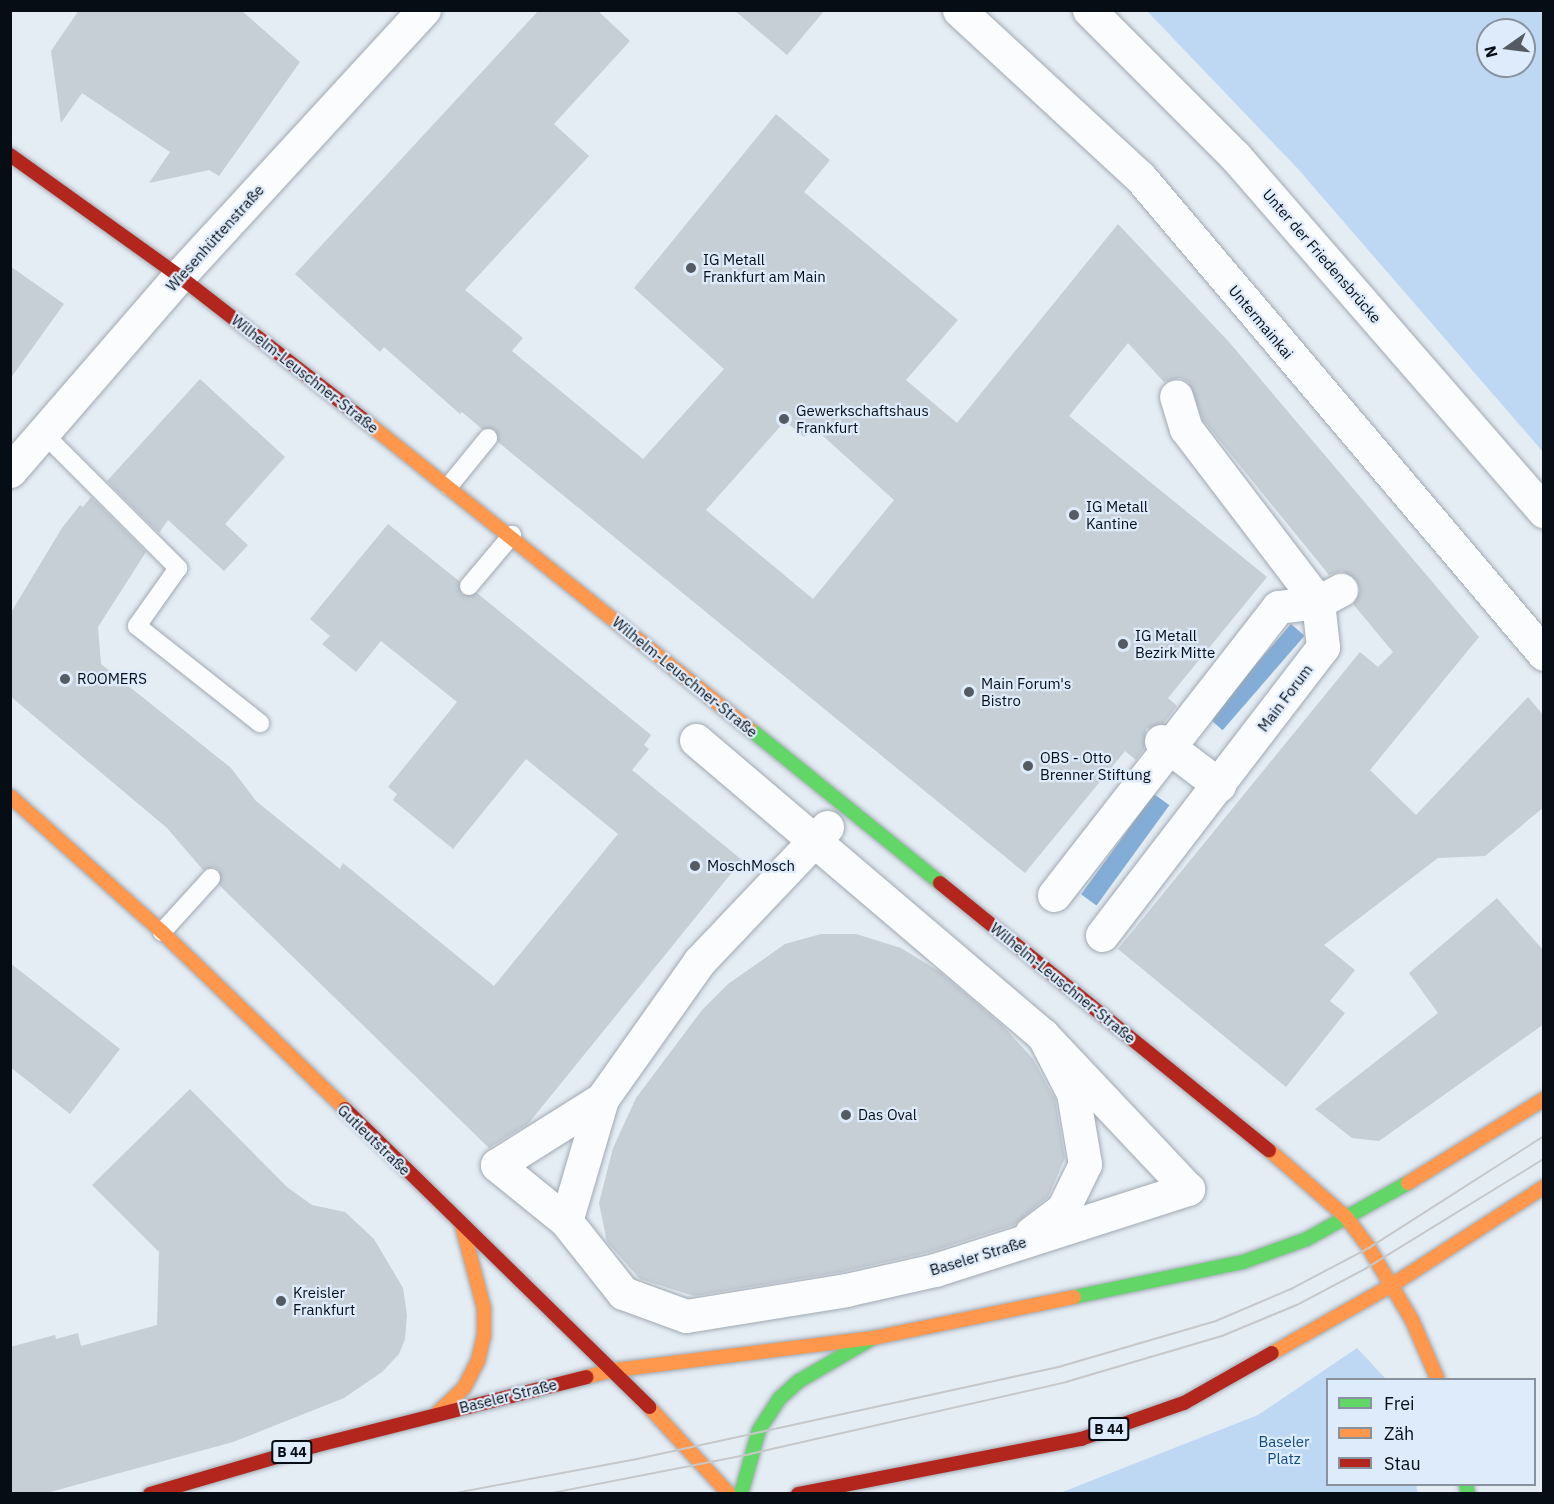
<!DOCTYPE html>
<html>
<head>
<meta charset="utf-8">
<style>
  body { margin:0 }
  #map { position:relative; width:1554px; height:1504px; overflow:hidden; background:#e4ecf4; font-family:"IBM Plex Sans",sans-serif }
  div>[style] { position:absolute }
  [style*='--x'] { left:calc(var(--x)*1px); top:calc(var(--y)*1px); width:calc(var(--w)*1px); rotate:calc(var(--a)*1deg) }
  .green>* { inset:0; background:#bed8f4 }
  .water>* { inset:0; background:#83acd7; transform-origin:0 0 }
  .building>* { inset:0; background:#c6ced6 }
  .roads { filter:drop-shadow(0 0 2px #a1a9b1) drop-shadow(0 0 2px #a1a9b1) }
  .lane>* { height:18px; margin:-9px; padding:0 9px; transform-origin:9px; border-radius:9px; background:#fbfcfd }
  .street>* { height:33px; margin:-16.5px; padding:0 16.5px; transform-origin:16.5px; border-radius:16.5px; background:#fbfcfd }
  .fast>* { height:14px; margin:-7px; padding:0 7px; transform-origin:7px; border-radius:7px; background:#63d668 }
  .slow>* { height:14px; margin:-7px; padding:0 7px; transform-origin:7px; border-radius:7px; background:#ff974d }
  .jam>* { height:14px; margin:-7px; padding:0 7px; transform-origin:7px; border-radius:7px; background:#b3261e }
  .tram>* { height:1.5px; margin:-0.75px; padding:0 0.75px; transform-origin:0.75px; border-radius:0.75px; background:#c5c7c9 }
  .dots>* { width:16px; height:16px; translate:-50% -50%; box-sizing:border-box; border:3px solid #deebfa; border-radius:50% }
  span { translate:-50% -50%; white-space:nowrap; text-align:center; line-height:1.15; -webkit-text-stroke:4.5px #deebfa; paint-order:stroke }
  .shield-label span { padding:2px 4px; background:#deebfa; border:2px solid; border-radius:4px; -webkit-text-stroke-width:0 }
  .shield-label { font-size:14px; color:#060d15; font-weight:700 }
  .street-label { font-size:15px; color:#060d15 }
  .poi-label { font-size:15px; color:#060d15 }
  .left { translate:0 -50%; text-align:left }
  .park-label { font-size:15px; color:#104c82 }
  .frame { position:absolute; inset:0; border:12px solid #060d15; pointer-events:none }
  .legend { position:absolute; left:1326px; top:1378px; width:210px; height:108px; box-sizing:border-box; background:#deebfa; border:2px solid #88929e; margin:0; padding:8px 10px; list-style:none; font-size:18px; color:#060d15 }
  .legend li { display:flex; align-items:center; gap:12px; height:30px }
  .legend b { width:30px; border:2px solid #88929e }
  .north { position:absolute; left:1476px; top:18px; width:60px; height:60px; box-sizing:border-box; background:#deebfa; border:2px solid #88929e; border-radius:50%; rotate:256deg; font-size:16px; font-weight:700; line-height:24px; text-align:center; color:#060d15 }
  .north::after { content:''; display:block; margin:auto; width:21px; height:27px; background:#545b63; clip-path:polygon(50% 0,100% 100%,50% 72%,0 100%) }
</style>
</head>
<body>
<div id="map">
  <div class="green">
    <i style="clip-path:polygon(evenodd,1147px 11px,1543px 11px,1543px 452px,1298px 169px,1147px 11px,1488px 30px,1524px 30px,1524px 66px,1488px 66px,1488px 30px)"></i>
    <i style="clip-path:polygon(1357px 1348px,1386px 1379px,1328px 1380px,1328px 1484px,1416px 1485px,1418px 1493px,1060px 1493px,1258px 1415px)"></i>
  </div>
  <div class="water">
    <i style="left:1291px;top:624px;width:18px;height:125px;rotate:41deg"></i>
    <i style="left:1154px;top:794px;width:19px;height:124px;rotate:36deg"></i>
  </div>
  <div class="building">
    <i style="clip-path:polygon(79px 10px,241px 10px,300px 62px,219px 176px,209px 170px,149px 183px,170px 152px,82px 93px,61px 123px,51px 51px)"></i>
    <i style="clip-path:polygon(evenodd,539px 10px,597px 10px,630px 41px,554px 124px,589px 156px,465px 290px,523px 338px,512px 351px,643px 459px,724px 369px,634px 288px,776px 114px,830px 160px,804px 192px,958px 320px,906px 380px,957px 423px,1118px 224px,1229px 342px,1479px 637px,1370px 770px,1416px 815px,1528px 697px,1544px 716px,1544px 807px,1485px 856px,1438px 858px,1324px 945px,1355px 970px,1330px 1001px,1345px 1013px,1286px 1087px,1118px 949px,1360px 652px,1378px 667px,1393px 652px,1353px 604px,1360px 591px,1357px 581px,1342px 571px,1329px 575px,1203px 420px,1188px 382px,1180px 378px,1164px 382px,1128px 343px,1069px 416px,1267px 577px,1168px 698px,1177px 706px,1164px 723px,1146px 729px,1144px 749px,1136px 760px,1125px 751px,1025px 873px,498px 442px,495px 430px,482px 429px,462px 412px,460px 414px,384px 347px,380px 352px,295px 274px,539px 10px,785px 421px,804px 437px,813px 427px,894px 500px,813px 599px,706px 510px,785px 421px)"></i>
    <i style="clip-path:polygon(734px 10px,825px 10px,787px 55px)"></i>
    <i style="clip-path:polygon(10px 266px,64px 304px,10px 379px)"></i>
    <i style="clip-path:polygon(200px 379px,285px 457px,225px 524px,248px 545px,224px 571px,168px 520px,159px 533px,107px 481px)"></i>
    <i style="clip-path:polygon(91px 497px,146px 552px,98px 627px,101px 664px,231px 768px,256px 801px,340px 869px,343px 863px,494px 986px,618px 834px,526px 759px,453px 849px,393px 800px,397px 794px,388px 787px,457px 702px,381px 641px,356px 672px,322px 644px,330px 636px,310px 619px,388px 524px,459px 581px,462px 595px,477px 593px,651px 735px,644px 745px,649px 749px,632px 770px,742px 860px,528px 1124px,489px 1148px,219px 885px,219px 870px,213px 867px,203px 870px,167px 828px,10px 696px,10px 614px,62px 528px,80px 505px,83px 507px)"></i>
    <i style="clip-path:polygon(1497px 898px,1544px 951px,1544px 1024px,1379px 1141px,1352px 1138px,1315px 1109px,1438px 1013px,1409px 973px)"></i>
    <i style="clip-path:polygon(821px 934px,856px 934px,901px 948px,940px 972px,1002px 1025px,1033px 1059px,1055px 1099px,1065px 1158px,1048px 1197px,1014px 1225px,930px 1252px,842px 1272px,694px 1296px,640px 1279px,607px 1242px,599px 1203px,613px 1148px,636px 1098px,702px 1010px,728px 984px,785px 944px)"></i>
    <i style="clip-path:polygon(10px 963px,120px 1049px,70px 1114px,10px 1067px)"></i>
    <i style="clip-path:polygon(190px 1089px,287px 1187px,312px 1205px,345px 1212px,374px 1239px,403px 1288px,407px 1315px,405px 1339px,399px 1354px,382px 1372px,344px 1398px,233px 1442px,43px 1494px,10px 1494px,10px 1347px,55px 1335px,56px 1339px,78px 1333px,81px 1346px,157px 1325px,159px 1252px,92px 1185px)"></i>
  </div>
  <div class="roads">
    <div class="lane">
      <i style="--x:44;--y:434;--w:190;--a:45"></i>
      <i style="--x:178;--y:568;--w:71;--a:125.3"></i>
      <i style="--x:137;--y:626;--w:157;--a:38.3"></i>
      <i style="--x:449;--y:486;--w:62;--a:-50.9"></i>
      <i style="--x:469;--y:586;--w:67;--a:-49.9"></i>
      <i style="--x:162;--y:932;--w:73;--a:-47.8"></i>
    </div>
    <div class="street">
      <i style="--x:959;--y:10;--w:246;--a:42.7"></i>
      <i style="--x:1140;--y:177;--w:625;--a:49.74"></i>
      <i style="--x:1089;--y:10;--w:206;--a:45"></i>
      <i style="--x:1235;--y:156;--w:471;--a:49"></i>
      <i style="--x:10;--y:471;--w:258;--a:-49.1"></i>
      <i style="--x:179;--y:276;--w:362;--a:-47.4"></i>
      <i style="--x:696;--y:740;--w:455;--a:40.4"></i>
      <i style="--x:1043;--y:1035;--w:65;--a:62.7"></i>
      <i style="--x:1073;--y:1093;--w:72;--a:80.4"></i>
      <i style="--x:1085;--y:1164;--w:50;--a:116.1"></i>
      <i style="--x:1063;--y:1209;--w:40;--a:143"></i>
      <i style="--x:1161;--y:741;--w:73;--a:37.2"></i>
      <i style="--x:827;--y:827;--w:186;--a:133.5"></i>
      <i style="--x:699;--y:962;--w:168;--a:125.3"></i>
      <i style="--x:602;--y:1099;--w:127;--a:106.4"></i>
      <i style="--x:566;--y:1221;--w:92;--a:51.6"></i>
      <i style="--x:623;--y:1293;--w:67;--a:20.1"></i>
      <i style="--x:686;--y:1316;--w:162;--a:-9.2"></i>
      <i style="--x:846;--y:1290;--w:91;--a:-12.7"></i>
      <i style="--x:935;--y:1270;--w:266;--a:-17.8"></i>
      <i style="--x:1188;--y:1189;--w:212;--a:-133.3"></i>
      <i style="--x:1054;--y:895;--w:365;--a:-52.1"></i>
      <i style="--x:1278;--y:607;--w:40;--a:-7.1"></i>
      <i style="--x:1318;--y:602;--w:26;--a:-28"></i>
      <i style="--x:1102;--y:935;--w:363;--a:-52.5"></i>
      <i style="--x:1323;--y:647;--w:45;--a:-96.3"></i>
      <i style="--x:1318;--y:602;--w:218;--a:-127.3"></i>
      <i style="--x:1186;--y:429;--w:34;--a:-107"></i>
      <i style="--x:566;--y:1221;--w:89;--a:-140.9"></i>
      <i style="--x:497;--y:1165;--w:124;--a:-32.2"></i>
    </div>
    <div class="fast">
      <i style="--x:750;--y:729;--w:245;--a:39"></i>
      <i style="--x:1074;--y:1297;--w:173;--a:-11.7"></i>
      <i style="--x:1243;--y:1262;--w:68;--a:-19.8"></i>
      <i style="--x:1307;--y:1239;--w:115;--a:-29"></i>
      <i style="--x:1466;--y:1484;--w:10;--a:79"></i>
      <i style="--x:741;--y:1494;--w:66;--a:-74.3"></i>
      <i style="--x:759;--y:1430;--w:38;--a:-57"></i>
      <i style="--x:780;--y:1398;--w:25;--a:-42"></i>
      <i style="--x:799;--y:1381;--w:86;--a:-30.2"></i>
    </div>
    <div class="slow">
      <i style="--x:364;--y:420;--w:494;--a:38.7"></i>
      <i style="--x:10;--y:796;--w:204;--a:41.8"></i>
      <i style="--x:162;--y:932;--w:255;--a:44"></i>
      <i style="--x:1269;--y:1150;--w:102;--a:41"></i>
      <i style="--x:1346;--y:1217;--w:39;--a:53"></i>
      <i style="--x:1369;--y:1248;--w:84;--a:59.2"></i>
      <i style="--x:1412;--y:1320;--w:65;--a:66.6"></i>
      <i style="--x:1408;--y:1183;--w:160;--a:-31.7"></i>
      <i style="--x:1272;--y:1353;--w:138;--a:-29.5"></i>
      <i style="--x:1392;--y:1285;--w:181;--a:-32.8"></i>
      <i style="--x:586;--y:1377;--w:30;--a:-14"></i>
      <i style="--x:615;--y:1370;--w:260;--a:-7.1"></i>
      <i style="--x:873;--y:1338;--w:205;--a:-11.5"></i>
      <i style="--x:649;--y:1407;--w:118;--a:47.4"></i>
      <i style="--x:436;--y:1414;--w:38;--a:-43"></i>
      <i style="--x:464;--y:1388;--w:30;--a:-63"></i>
      <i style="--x:478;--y:1361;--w:26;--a:-77"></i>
      <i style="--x:484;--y:1336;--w:28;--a:-90"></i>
      <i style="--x:484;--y:1308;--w:85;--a:-105"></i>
    </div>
    <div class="jam">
      <i style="--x:10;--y:155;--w:208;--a:35.6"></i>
      <i style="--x:179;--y:276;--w:234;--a:37.9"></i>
      <i style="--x:940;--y:883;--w:424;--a:39.1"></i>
      <i style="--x:345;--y:1109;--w:426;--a:44.4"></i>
      <i style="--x:150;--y:1494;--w:171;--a:-16.3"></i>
      <i style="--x:314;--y:1446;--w:281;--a:-14.2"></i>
      <i style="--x:798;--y:1494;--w:288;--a:-11"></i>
      <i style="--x:1081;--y:1439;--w:109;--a:-19.3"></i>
      <i style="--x:1184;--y:1403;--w:101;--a:-29.6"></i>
    </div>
  </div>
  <div class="tram">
    <i style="--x:450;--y:1494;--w:185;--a:-10.6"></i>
    <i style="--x:632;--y:1460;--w:440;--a:-12.3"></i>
    <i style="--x:1062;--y:1366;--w:160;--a:-16.3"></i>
    <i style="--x:1216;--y:1321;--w:82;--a:-23.1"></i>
    <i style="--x:1291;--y:1289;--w:88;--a:-27.7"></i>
    <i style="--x:1369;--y:1248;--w:208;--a:-32.6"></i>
    <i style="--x:547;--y:1494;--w:207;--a:-11.1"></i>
    <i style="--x:750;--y:1454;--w:324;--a:-12.8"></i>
    <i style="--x:1066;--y:1382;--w:163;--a:-16.4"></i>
    <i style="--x:1222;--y:1336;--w:81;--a:-22.5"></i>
    <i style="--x:1297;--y:1305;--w:77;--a:-27.9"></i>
    <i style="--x:1365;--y:1269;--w:210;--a:-31.6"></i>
  </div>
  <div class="dots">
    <i style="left:691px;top:268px;background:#545b63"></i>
    <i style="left:784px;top:419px;background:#545b63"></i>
    <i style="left:1074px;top:515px;background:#545b63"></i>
    <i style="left:1123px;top:644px;background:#545b63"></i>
    <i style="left:65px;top:679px;background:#545b63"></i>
    <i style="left:969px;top:692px;background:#545b63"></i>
    <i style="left:1028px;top:766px;background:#545b63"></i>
    <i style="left:695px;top:866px;background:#545b63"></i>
    <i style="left:846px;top:1115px;background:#545b63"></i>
    <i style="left:281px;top:1301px;background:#545b63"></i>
  </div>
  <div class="shield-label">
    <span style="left:1109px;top:1429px">B 44</span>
    <span style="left:292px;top:1452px">B 44</span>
  </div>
  <div class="street-label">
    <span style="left:215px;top:238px;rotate:-48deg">Wiesenhüttenstraße</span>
    <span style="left:1322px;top:256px;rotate:49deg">Unter der Friedensbrücke</span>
    <span style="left:1261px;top:322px;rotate:50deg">Untermainkai</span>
    <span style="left:305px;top:374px;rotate:38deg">Wilhelm-Leuschner-Straße</span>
    <span style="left:685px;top:677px;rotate:39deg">Wilhelm-Leuschner-Straße</span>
    <span style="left:1285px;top:698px;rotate:-53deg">Main Forum</span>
    <span style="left:1063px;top:983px;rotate:39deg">Wilhelm-Leuschner-Straße</span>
    <span style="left:374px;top:1140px;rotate:44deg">Gutleutstraße</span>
    <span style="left:978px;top:1256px;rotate:-17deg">Baseler Straße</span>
    <span style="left:508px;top:1396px;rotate:-14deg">Baseler Straße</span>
  </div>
  <div class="poi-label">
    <span class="left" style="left:703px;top:268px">IG Metall<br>Frankfurt am Main</span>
    <span class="left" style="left:796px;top:419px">Gewerkschaftshaus<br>Frankfurt</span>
    <span class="left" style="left:1086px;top:515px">IG Metall<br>Kantine</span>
    <span class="left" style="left:1135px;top:644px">IG Metall<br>Bezirk Mitte</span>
    <span class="left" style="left:77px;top:679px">ROOMERS</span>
    <span class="left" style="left:981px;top:692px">Main Forum's<br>Bistro</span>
    <span class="left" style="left:1040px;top:766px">OBS - Otto<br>Brenner Stiftung</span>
    <span class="left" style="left:707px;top:866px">MoschMosch</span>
    <span class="left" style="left:858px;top:1115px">Das Oval</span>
    <span class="left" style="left:293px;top:1301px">Kreisler<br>Frankfurt</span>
  </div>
  <div class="park-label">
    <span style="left:1284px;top:1450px">Baseler<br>Platz</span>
  </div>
  <div class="frame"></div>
  <ul class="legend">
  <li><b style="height:8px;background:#63d668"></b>Frei</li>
  <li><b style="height:8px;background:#ff974d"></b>Zäh</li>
  <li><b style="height:8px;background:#b3261e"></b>Stau</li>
  </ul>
  <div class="north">N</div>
</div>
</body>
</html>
